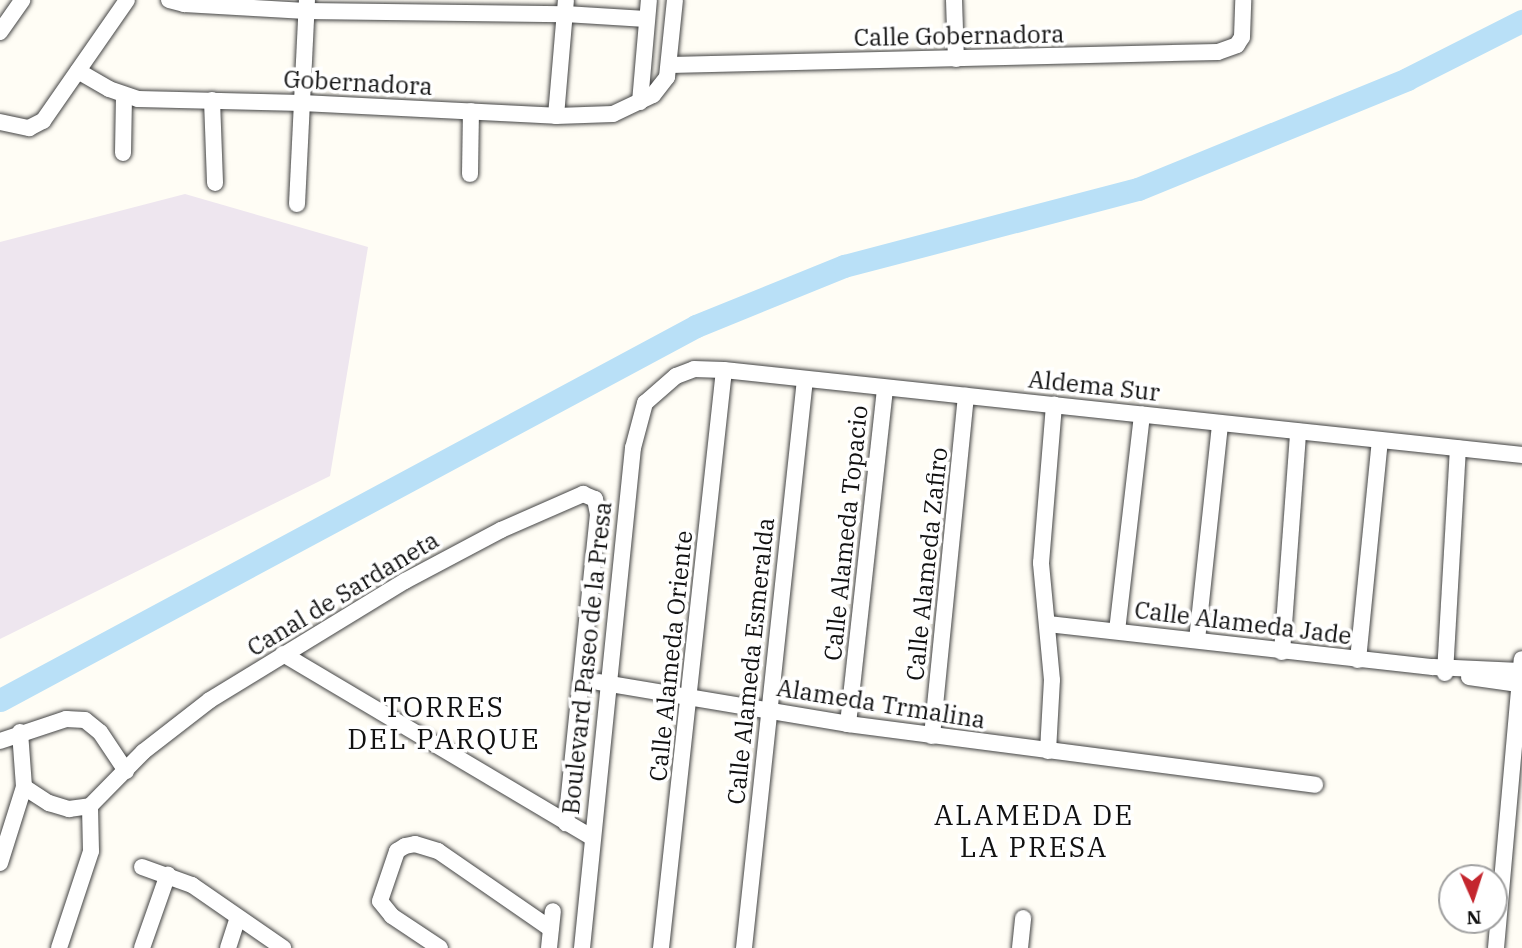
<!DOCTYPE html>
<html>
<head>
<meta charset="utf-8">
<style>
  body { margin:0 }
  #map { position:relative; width:1522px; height:948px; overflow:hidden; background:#fffdf5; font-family:"IBM Plex Serif",serif }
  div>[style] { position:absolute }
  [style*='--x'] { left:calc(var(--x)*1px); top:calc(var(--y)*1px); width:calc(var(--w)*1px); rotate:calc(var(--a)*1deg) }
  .industrial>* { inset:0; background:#eee6ef }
  .river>* { height:23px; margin:-11.5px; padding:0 11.5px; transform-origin:11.5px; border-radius:11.5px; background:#b9e0f7 }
  .roads { filter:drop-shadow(0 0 2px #444) drop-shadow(0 0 2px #444) }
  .minor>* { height:16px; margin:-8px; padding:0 8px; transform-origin:8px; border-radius:8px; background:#fff }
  span { translate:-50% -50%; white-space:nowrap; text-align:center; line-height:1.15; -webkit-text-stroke:7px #fff; paint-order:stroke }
  .street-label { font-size:24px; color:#111 }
  .quarter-label { font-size:28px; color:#111; letter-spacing:2px }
  .north { position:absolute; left:1438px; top:864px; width:70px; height:70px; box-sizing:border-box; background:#fff; border:2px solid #a0a0a0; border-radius:50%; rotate:177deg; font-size:19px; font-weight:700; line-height:28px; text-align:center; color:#111 }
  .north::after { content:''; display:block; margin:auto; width:24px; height:32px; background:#c4262e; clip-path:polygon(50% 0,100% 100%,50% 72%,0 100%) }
</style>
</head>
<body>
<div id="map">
  <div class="industrial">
    <i style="clip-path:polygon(185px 194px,368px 247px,330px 476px,0 639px,0 242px)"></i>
  </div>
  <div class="river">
    <i style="--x:0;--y:700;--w:790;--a:-28.25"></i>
    <i style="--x:696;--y:326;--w:160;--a:-22.1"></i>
    <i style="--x:844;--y:266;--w:304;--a:-14.7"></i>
    <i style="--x:1138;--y:189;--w:291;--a:-22.2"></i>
    <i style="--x:1407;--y:79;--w:129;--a:-26.8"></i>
  </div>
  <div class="roads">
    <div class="minor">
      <i style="--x:169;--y:0;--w:16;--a:15"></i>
      <i style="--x:184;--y:4;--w:122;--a:3.3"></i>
      <i style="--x:306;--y:11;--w:259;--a:0.7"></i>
      <i style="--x:565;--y:14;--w:81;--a:3.5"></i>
      <i style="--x:954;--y:0;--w:59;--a:88.1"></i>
      <i style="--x:0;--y:32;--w:39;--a:-55"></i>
      <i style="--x:670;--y:65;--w:548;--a:-1.36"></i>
      <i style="--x:1218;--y:52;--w:20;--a:-20"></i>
      <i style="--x:1237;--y:45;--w:9;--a:-58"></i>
      <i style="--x:1242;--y:37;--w:37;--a:-88"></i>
      <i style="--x:78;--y:71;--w:36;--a:30"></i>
      <i style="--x:109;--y:89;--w:31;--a:19"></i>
      <i style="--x:138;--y:99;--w:164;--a:1.4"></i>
      <i style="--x:302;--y:103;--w:254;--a:2.9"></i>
      <i style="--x:556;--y:116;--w:57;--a:-2"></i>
      <i style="--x:613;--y:114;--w:44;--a:-25.4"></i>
      <i style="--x:653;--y:95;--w:23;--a:-52"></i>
      <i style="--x:667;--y:77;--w:77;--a:-84.1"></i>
      <i style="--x:212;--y:100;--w:83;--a:87.9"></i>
      <i style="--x:640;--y:102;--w:102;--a:-85"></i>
      <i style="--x:556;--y:116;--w:116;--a:-85.1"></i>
      <i style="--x:0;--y:122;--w:30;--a:12"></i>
      <i style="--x:29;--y:128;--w:16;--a:-27"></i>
      <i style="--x:43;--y:121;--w:147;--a:-55.2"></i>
      <i style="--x:123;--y:153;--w:57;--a:-89"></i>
      <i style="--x:470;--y:174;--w:63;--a:-89.1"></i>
      <i style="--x:297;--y:204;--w:204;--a:-87.2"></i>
      <i style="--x:1048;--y:624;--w:387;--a:6.4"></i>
      <i style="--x:1433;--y:667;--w:87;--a:2.6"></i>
      <i style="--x:1117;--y:631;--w:218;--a:-83.4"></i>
      <i style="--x:1197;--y:640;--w:218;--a:-83.9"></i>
      <i style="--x:1282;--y:652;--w:221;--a:-85.8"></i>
      <i style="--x:283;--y:654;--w:358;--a:30.7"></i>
      <i style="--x:1358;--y:660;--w:220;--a:-84.3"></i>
      <i style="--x:1445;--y:673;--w:225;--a:-86.7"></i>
      <i style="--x:1469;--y:677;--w:50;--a:8"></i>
      <i style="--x:598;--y:682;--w:254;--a:9.5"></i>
      <i style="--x:848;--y:724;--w:471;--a:7.4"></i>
      <i style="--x:848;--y:724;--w:337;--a:-83.7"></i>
      <i style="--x:20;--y:732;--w:55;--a:85.8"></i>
      <i style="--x:24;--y:787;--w:30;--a:33"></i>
      <i style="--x:49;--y:803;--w:21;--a:17"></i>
      <i style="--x:69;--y:809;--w:21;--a:-8"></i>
      <i style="--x:932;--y:736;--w:342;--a:-84.3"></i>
      <i style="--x:0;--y:741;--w:70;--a:-18.4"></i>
      <i style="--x:66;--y:719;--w:19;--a:3"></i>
      <i style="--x:85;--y:720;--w:19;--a:39"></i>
      <i style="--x:100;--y:732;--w:47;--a:56.3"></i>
      <i style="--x:1048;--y:751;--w:71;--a:-86.8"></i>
      <i style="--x:1052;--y:680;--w:118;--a:-95.4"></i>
      <i style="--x:1041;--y:563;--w:159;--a:-85.3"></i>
      <i style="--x:0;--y:863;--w:80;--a:-72.5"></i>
      <i style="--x:142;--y:867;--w:53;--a:19.8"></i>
      <i style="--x:192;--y:885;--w:111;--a:34.7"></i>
      <i style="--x:59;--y:948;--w:102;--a:-71.7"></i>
      <i style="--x:91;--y:851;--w:45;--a:-91.3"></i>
      <i style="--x:90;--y:806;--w:76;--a:-45.5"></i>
      <i style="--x:143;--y:752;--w:85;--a:-37.8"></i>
      <i style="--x:210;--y:700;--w:228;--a:-31.4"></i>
      <i style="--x:405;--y:581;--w:109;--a:-28"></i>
      <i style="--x:501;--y:530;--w:90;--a:-23.7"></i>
      <i style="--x:583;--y:494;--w:13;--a:23"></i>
      <i style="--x:595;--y:499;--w:15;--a:79"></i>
      <i style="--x:598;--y:514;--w:311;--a:95.9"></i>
      <i style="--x:142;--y:948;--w:78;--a:-70.6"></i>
      <i style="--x:228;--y:948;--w:32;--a:-72"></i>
      <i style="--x:440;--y:948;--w:58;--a:-146.3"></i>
      <i style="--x:392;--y:916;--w:19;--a:-129"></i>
      <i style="--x:380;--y:901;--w:53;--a:-71.2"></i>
      <i style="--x:397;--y:851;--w:9;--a:-32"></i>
      <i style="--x:405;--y:846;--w:10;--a:-11"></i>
      <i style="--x:415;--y:844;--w:24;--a:17"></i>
      <i style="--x:438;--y:851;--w:137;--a:34.6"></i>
      <i style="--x:549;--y:948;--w:37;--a:-84"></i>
      <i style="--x:582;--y:948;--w:503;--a:-84.18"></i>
      <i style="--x:633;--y:448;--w:47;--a:-75.1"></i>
      <i style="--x:645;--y:403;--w:41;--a:-41.1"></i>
      <i style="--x:676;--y:376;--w:19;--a:-21"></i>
      <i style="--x:694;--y:369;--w:30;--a:2"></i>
      <i style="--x:724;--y:370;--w:803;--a:6.08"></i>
      <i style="--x:661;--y:948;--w:581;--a:-83.78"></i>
      <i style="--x:744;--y:948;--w:572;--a:-83.88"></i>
      <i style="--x:1020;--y:948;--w:30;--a:-84"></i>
      <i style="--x:1496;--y:948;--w:290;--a:-84.9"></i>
    </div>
  </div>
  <div class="street-label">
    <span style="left:959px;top:36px;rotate:-1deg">Calle Gobernadora</span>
    <span style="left:358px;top:83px;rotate:3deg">Gobernadora</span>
    <span style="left:1094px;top:386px;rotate:6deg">Aldema Sur</span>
    <span style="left:846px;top:533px;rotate:-84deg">Calle Alameda Topacio</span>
    <span style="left:927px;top:564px;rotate:-84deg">Calle Alameda Zafiro</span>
    <span style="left:343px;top:594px;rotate:-31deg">Canal de Sardaneta</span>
    <span style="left:1243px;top:623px;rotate:7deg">Calle Alameda Jade</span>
    <span style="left:671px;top:656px;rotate:-84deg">Calle Alameda Oriente</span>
    <span style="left:587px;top:658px;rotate:-84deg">Boulevard Paseo de la Presa</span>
    <span style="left:751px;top:661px;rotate:-84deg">Calle Alameda Esmeralda</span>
    <span style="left:881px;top:704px;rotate:9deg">Alameda Trmalina</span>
  </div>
  <div class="quarter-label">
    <span style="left:444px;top:723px">TORRES<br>DEL PARQUE</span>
    <span style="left:1034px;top:831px">ALAMEDA DE<br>LA PRESA</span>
  </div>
  <div class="north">N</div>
</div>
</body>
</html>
